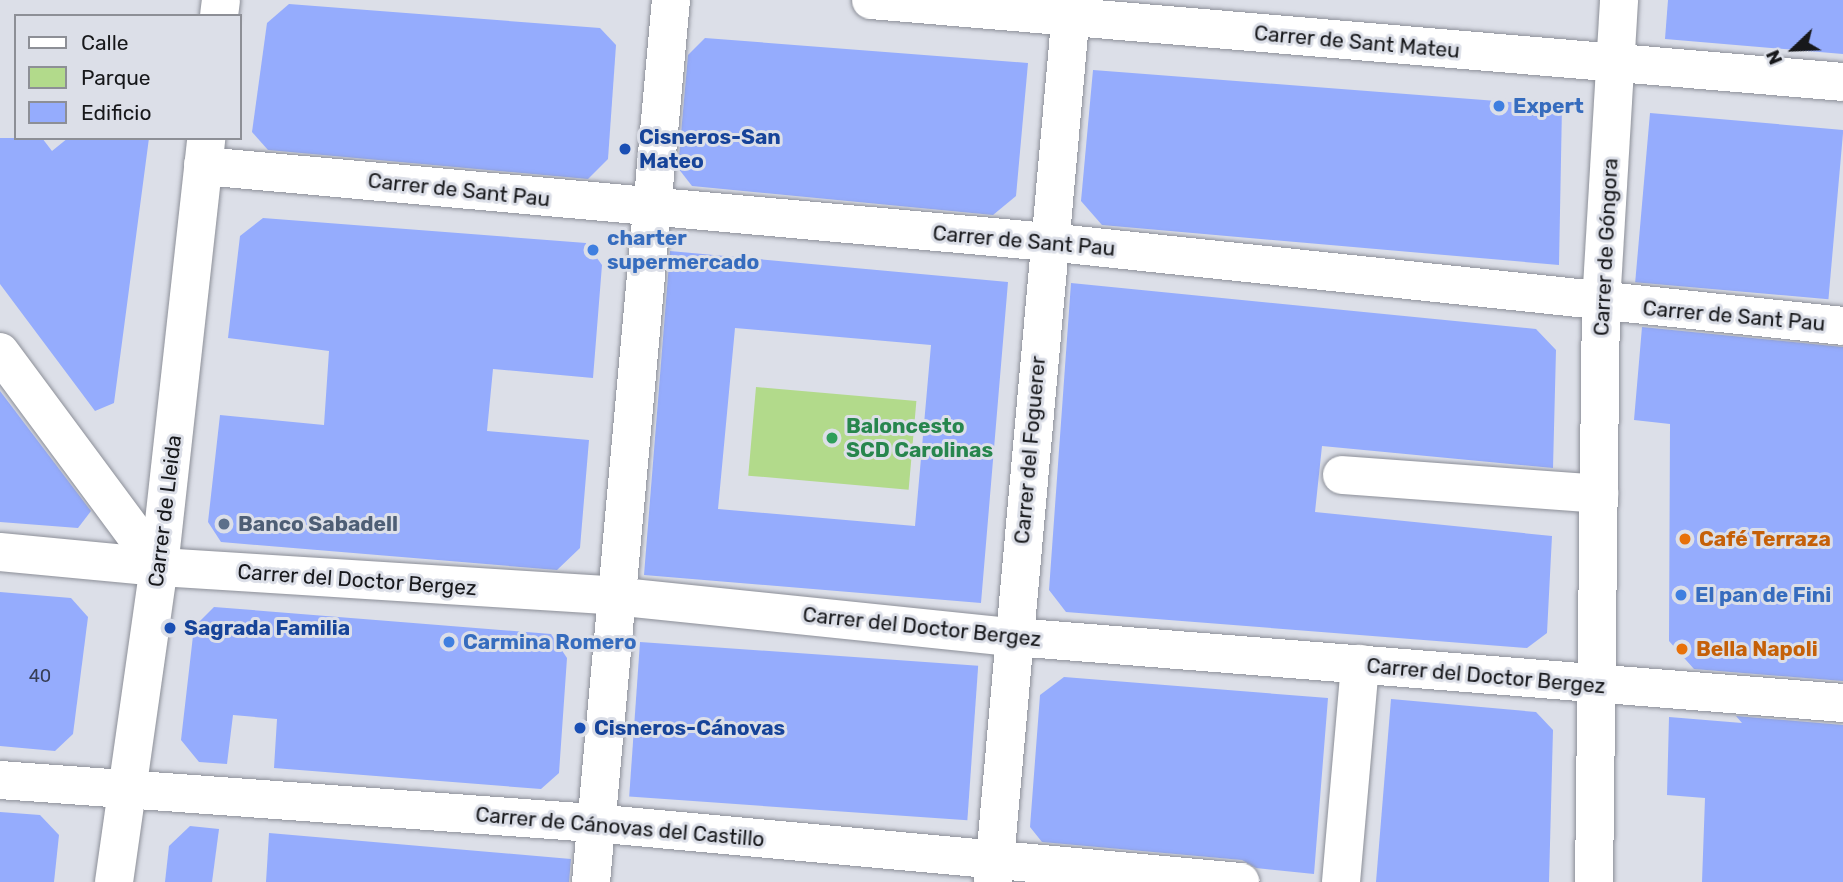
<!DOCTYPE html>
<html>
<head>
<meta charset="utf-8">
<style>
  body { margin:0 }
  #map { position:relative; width:1843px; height:882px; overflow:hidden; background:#dcdfe8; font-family:Rubik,sans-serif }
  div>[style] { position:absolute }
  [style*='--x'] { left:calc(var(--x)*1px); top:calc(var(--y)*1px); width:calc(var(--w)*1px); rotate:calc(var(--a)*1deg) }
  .green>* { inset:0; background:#b2da8b; transform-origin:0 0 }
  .building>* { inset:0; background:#95acfd; transform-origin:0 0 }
  .roads { filter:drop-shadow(0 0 2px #8c8f98) drop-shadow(0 0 2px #8c8f98) }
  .minor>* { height:38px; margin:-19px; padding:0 19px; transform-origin:19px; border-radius:19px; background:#fff }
  .dots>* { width:19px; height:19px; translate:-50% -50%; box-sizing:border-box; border:4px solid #dcdfe8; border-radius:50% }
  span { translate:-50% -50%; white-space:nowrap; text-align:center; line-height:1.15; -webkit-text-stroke:6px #dcdfe8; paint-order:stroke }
  .number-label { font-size:18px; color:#363d54 }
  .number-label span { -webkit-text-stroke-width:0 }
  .street-label { font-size:21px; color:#17181b }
  .shop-label { font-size:21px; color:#366cbe; font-weight:700 }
  .left { translate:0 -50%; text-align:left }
  .transit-label { font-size:21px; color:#164399; font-weight:700 }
  .leisure-label { font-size:21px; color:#27864d; font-weight:700 }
  .service-label { font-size:21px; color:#4e5e75; font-weight:700 }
  .food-label { font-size:21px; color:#c56008; font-weight:700 }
  .legend { position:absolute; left:14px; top:14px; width:228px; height:126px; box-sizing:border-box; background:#dcdfe8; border:2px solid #8d8f96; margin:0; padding:9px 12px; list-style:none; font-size:21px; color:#17181b }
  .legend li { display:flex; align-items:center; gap:14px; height:35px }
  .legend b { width:35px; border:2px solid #8d8f96 }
  .north { position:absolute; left:1759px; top:14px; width:70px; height:70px; -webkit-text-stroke:5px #dcdfe8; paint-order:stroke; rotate:247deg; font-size:19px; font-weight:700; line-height:28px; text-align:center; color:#17181b }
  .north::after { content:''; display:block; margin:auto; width:24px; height:32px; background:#17181b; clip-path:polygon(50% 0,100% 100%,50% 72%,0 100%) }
</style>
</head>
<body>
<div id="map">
  <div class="green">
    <i style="left:756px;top:387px;width:161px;height:89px;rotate:5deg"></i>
  </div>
  <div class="building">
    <i style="clip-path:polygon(1668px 0,1843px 0,1843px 54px,1665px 39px)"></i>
    <i style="clip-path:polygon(289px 4px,600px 28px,616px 45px,608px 159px,588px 179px,268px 150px,252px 132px,267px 23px)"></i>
    <i style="clip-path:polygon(705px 38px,1028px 63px,1016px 196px,993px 215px,692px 186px,678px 168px,688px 55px)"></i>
    <i style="clip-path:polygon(1093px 70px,1562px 106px,1559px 265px,1102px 225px,1081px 201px)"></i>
    <i style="left:1650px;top:113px;width:194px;height:170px;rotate:5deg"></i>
    <i style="clip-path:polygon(0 138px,42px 138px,52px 151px,68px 138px,149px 138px,114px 403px,95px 411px,0 284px)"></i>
    <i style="clip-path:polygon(263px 218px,586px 243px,602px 265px,593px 378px,493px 369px,487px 431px,589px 440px,580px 548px,557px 570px,221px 542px,208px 522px,220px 415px,324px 425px,329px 351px,228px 338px,240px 236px)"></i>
    <i style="clip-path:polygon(evenodd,670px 251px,1008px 282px,981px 603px,644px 575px,670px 251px,735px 328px,931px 345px,915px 526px,718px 509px,735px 328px)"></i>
    <i style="clip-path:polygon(1071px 283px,1536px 329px,1556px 350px,1553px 468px,1322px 446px,1315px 512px,1552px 536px,1547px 633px,1527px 648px,1066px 612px,1049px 590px)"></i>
    <i style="clip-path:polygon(1642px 327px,1843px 347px,1843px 681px,1694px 669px,1669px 641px,1670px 424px,1634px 420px)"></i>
    <i style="clip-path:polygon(0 391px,91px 511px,78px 528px,0 522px)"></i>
    <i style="clip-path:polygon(0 592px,71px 598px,88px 617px,73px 734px,55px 751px,0 746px)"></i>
    <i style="clip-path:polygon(214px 607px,551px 634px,567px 658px,559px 773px,541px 789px,274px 768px,277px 719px,233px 715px,227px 764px,199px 762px,181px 740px,194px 627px)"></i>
    <i style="left:640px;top:642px;width:339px;height:155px;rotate:4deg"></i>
    <i style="clip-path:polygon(1064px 677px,1328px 698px,1314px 874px,1256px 868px,1242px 860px,1042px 842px,1030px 827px,1040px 695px)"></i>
    <i style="clip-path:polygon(1391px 699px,1536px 712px,1553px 730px,1549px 882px,1376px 882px)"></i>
    <i style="clip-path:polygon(1736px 716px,1843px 725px,1843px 882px,1702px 882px,1705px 798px,1667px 795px,1669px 717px,1742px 723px)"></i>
    <i style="clip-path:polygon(0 812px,40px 815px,59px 835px,54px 882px,0 882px)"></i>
    <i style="clip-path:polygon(190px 826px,219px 829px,212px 882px,165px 882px,169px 846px)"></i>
    <i style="clip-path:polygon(269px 833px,571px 859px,569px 882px,266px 882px)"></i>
  </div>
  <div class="roads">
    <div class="minor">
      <i style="--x:871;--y:0;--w:975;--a:4.82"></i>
      <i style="--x:219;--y:16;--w:16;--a:-83"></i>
      <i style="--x:203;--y:166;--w:848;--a:5.14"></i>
      <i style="--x:1048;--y:242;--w:799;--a:6.03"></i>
      <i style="--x:0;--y:352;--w:267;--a:53.5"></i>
      <i style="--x:1342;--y:475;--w:258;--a:4.2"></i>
      <i style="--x:0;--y:552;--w:160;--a:5.4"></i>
      <i style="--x:159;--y:567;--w:456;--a:3.6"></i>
      <i style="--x:614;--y:596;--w:402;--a:5.9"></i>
      <i style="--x:1014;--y:637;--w:832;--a:4.55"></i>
      <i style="--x:0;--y:780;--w:595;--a:4.15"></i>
      <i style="--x:593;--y:823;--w:650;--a:5.21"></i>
      <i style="--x:114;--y:882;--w:318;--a:-81.9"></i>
      <i style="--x:159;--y:567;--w:432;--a:-83.7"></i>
      <i style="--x:591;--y:882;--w:886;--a:-84.82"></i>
      <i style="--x:993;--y:882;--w:886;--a:-84.88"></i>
      <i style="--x:1341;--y:882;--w:219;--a:-85"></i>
      <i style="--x:1594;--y:882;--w:578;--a:-89.31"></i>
      <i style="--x:1601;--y:304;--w:305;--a:-86.6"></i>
    </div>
  </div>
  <div class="dots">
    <i style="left:1499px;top:106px;background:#3f7fe0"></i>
    <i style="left:625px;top:149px;background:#1a4fb4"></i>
    <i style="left:593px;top:250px;background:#3f7fe0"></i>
    <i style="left:832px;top:438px;background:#2e9e5b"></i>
    <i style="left:224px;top:524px;background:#5c6f8a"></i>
    <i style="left:1685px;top:539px;background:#e8710a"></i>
    <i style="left:1681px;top:595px;background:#3f7fe0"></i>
    <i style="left:170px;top:628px;background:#1a4fb4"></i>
    <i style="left:449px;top:642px;background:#3f7fe0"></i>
    <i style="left:1682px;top:649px;background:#e8710a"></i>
    <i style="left:580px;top:728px;background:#1a4fb4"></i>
  </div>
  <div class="number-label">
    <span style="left:40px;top:676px">40</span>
  </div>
  <div class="street-label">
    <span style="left:1357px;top:42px;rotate:5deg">Carrer de Sant Mateu</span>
    <span style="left:459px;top:190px;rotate:6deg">Carrer de Sant Pau</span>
    <span style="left:1024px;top:241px;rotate:5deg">Carrer de Sant Pau</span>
    <span style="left:1606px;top:247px;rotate:-87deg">Carrer de Góngora</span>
    <span style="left:1734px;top:316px;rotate:5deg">Carrer de Sant Pau</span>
    <span style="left:1030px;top:450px;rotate:-85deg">Carrer del Foguerer</span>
    <span style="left:165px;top:511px;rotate:-83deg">Carrer de Lleida</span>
    <span style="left:357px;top:580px;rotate:4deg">Carrer del Doctor Bergez</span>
    <span style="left:922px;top:627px;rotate:6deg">Carrer del Doctor Bergez</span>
    <span style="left:1486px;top:676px;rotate:5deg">Carrer del Doctor Bergez</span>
    <span style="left:620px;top:827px;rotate:5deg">Carrer de Cánovas del Castillo</span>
  </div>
  <div class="shop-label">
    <span class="left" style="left:1513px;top:106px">Expert</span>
    <span class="left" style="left:607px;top:250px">charter<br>supermercado</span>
    <span class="left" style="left:1695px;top:595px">El pan de Fini</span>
    <span class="left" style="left:463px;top:642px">Carmina Romero</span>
  </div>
  <div class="transit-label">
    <span class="left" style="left:639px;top:149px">Cisneros-San<br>Mateo</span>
    <span class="left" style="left:184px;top:628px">Sagrada Familia</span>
    <span class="left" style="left:594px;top:728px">Cisneros-Cánovas</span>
  </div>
  <div class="leisure-label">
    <span class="left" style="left:846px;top:438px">Baloncesto<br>SCD Carolinas</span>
  </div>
  <div class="service-label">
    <span class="left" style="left:238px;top:524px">Banco Sabadell</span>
  </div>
  <div class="food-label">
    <span class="left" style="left:1699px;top:539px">Café Terraza</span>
    <span class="left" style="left:1696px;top:649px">Bella Napoli</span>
  </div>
  <ul class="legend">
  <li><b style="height:9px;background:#fff"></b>Calle</li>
  <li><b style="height:19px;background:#b2da8b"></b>Parque</li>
  <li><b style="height:19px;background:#95acfd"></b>Edificio</li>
  </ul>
  <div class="north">N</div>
</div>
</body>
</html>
